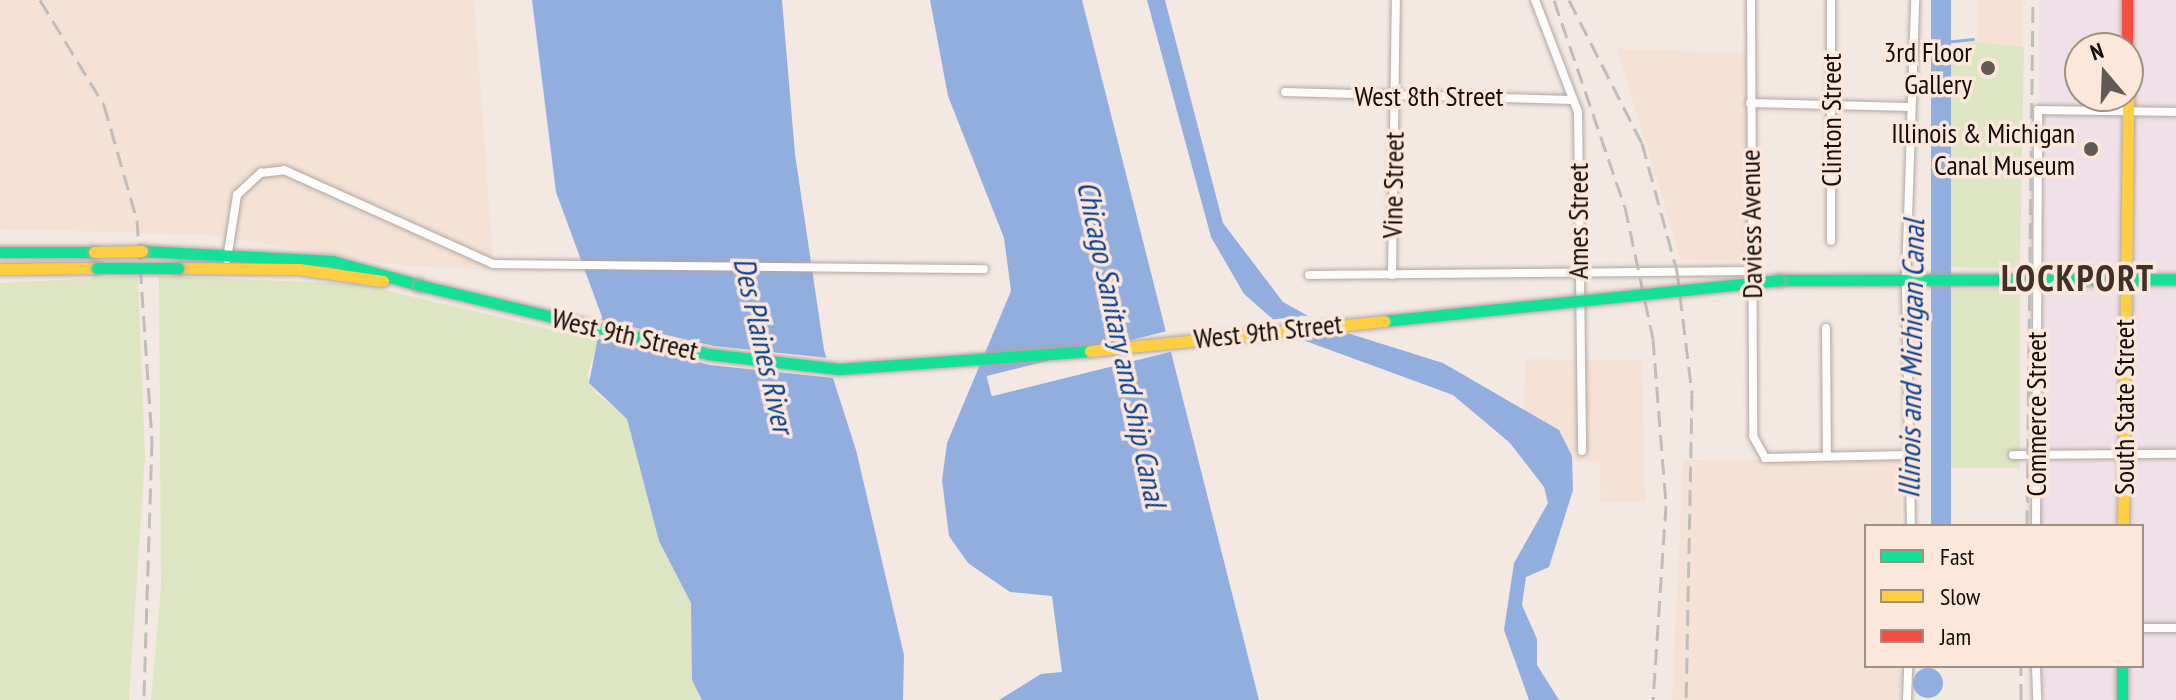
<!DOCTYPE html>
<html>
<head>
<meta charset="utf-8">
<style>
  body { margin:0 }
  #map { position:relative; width:2176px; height:700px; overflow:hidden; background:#f4e9e2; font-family:"PT Sans Narrow",sans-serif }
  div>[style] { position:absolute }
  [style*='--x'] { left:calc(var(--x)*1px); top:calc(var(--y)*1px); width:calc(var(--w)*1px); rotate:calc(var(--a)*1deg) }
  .commercial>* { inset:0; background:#f0e1e8 }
  .built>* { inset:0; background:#f6e1d5; transform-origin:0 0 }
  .green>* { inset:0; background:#dde5c3; transform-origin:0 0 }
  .water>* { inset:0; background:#92aedf; transform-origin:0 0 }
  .round { border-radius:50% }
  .pier>* { inset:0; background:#f4e9e2; transform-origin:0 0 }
  .stream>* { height:3px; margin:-1.5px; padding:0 1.5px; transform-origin:1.5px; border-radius:1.5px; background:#92aedf }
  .roads { filter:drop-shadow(0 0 2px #afa6a1) drop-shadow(0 0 2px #afa6a1) }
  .street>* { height:8px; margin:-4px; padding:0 4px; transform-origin:4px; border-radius:4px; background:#fdfcfb }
  .fast>* { height:11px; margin:-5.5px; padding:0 5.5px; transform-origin:5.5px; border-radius:5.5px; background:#16e098 }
  .slow>* { height:11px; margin:-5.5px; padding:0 5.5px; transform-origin:5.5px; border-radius:5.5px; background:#ffcf43 }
  .jam>* { height:11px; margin:-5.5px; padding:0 5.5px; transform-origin:5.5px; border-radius:5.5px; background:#f24e42 }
  .rail>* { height:3px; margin-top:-1.5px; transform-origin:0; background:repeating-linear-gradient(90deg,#bfbdbb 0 16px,transparent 0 24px) }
  .bridges { filter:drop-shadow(0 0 2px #afa6a1) drop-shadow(0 0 2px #afa6a1) }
  .fast-bridge>* { height:11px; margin:-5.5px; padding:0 5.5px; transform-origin:5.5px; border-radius:5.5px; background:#16e098 }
  .slow-bridge>* { height:11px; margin:-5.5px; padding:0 5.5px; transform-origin:5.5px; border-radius:5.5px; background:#ffcf43 }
  .dots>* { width:22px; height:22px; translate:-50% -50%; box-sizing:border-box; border:4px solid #fce7da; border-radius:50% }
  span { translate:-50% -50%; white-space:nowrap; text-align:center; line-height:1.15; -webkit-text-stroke:7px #fce7da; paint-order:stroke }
  .poi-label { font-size:28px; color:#130d09 }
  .right { translate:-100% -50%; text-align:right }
  .street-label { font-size:28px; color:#130d09 }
  .water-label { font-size:30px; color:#063f94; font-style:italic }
  .district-label { font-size:36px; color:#403026; font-weight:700; letter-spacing:2px }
  .legend { position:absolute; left:1864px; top:524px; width:280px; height:144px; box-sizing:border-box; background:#fce7da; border:2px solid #9f9086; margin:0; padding:10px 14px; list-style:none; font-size:24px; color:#130d09 }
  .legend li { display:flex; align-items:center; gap:16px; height:40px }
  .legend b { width:40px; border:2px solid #9f9086 }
  .north { position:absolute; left:2064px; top:32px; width:80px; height:80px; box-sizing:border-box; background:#fce7da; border:2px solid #9f9086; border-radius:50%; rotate:341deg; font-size:22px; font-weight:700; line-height:32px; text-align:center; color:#130d09 }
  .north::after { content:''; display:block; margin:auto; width:28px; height:36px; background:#625a55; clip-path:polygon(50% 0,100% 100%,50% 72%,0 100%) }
</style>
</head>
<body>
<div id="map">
  <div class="commercial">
    <i style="clip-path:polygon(evenodd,2039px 0,2176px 0,2176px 700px,2034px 700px,2038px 666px,2142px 666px,2142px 526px,2040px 526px,2039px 0,2080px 48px,2128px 48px,2128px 96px,2080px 96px,2080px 48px)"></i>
  </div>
  <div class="built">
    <i style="clip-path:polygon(0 0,474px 0,494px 270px,406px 266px,210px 235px,0 229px)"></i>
    <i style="left:1978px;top:0;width:45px;height:46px"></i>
    <i style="clip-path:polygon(1617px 49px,1753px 53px,1755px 261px,1681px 260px)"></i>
    <i style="clip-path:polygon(1525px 359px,1642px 360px,1645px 502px,1601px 502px,1599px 461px,1553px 462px,1524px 428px)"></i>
    <i style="clip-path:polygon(1901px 459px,1901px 526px,1866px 526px,1866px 666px,1900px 666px,1900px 700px,1672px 700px,1683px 460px)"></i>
  </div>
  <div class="green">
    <i style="clip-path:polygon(1973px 42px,2024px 47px,2020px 268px,1943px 267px,1946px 50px)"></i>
    <i style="clip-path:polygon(138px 276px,145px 456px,129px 700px,0 700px,0 283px)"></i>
    <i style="clip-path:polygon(159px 276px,359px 284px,599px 341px,587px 375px,596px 393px,627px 418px,659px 541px,691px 603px,702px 700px,151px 700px,161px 587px)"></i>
    <i style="left:1944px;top:289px;width:76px;height:179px"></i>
  </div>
  <div class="water">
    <i style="clip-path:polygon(532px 0,782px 0,795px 154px,824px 350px,856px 450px,904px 655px,903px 700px,702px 700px,692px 680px,691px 603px,659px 541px,627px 419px,589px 383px,602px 317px,556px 192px)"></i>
    <i style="clip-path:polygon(930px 0,1082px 0,1259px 700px,999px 700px,1041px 674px,1062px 672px,1052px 596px,1010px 592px,968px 563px,949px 536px,942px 480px,947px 443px,1011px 291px,1004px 238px,948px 96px)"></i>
    <i style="clip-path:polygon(1147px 0,1165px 0,1223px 223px,1283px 302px,1328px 327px,1443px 363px,1559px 430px,1572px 456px,1573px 490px,1549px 567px,1526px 577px,1522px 605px,1537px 639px,1537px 665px,1559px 700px,1529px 700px,1504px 630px,1514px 563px,1548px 503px,1544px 487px,1510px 443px,1453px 395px,1292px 336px,1244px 294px,1211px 237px)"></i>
    <i style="left:1931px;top:0;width:20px;height:526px"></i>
    <i class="round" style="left:1913px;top:668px;width:30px;height:30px"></i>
  </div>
  <div class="pier">
    <i style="clip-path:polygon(1314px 315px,1356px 330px,1288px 337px,1268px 320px)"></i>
    <i style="clip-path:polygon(598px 319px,714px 346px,829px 358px,834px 378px,710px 365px,596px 338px)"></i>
    <i style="left:1171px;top:330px;width:21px;height:190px;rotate:76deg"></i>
  </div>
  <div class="stream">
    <i style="--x:1945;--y:42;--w:28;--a:-6"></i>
  </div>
  <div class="roads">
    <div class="street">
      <i style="--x:1535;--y:0;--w:120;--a:69"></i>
      <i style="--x:1578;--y:112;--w:339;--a:89.3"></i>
      <i style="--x:1751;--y:0;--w:436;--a:89.7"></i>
      <i style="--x:1753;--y:436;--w:25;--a:61"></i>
      <i style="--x:1765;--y:458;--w:142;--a:-1.2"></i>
      <i style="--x:1285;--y:92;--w:288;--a:1.6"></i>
      <i style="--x:1750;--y:103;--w:159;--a:1.4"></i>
      <i style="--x:1831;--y:241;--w:241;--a:-90"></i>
      <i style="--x:227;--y:259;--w:65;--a:-81.1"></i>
      <i style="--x:237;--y:195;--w:33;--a:-43"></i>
      <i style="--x:261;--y:173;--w:23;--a:-7"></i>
      <i style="--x:284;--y:170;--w:229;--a:24.2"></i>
      <i style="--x:493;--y:264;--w:491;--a:0.6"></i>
      <i style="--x:1309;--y:275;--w:443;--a:-0.5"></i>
      <i style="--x:1392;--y:275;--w:275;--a:-89.2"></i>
      <i style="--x:1826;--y:328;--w:128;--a:89.6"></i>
      <i style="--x:2013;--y:455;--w:163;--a:-0.4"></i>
      <i style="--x:1911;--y:526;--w:248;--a:-91.2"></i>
      <i style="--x:1906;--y:278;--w:278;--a:-88.1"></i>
      <i style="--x:2036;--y:526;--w:416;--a:-89.7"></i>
      <i style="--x:2038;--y:110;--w:138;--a:0.8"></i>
      <i style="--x:2142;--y:628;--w:34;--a:0"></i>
      <i style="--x:2036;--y:666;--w:34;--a:88"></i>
      <i style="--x:1907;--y:700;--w:34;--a:-88"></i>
    </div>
    <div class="fast">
      <i style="--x:142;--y:251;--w:190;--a:3"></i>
      <i style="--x:332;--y:261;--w:90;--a:15.4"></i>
      <i style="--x:0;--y:252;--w:94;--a:0"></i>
      <i style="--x:1779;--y:280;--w:397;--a:-0.1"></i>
      <i style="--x:2122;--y:666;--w:34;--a:90"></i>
    </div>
    <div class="slow">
      <i style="--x:178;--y:268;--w:121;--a:0.5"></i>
      <i style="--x:299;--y:269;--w:85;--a:8.1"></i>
      <i style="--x:0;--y:269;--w:97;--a:-0.6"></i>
      <i style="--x:2123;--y:526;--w:430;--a:-89.3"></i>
    </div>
    <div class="jam">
      <i style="--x:2127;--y:0;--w:48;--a:90"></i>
    </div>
  </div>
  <div class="rail">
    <i style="--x:40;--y:0;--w:123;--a:58.6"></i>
    <i style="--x:104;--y:105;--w:120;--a:74"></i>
    <i style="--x:137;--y:220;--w:221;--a:86.1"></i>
    <i style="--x:152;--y:440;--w:260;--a:91.8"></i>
    <i style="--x:1554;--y:0;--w:219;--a:71.1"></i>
    <i style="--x:1625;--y:207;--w:135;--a:78"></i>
    <i style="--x:1653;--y:339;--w:167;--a:85.5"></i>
    <i style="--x:1666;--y:505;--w:195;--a:93.8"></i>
    <i style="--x:1569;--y:0;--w:161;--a:63"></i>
    <i style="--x:1642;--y:143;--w:133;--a:74.7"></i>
    <i style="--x:1677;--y:271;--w:124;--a:83"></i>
    <i style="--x:1692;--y:394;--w:306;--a:91.1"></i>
    <i style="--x:2027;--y:526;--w:526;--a:-89.35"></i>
    <i style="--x:2021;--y:700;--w:34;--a:-90"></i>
  </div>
  <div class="bridges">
    <div class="fast-bridge">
      <i style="--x:97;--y:268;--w:81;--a:0"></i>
      <i style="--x:419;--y:285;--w:297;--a:13.4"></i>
      <i style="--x:708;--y:354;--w:132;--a:6.5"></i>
      <i style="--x:839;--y:369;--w:252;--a:-4.1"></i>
      <i style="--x:1384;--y:321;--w:397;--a:-5.9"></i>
    </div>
    <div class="slow-bridge">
      <i style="--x:94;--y:252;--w:48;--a:-1.2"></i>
      <i style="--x:1090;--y:351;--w:296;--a:-5.8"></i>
    </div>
  </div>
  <div class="dots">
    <i style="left:1988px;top:68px;background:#625a55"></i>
    <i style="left:2091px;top:149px;background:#625a55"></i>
  </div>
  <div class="poi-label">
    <span class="right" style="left:1972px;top:68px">3rd Floor<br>Gallery</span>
    <span class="right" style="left:2075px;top:149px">Illinois &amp; Michigan<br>Canal Museum</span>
  </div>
  <div class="street-label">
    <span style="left:1429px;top:96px">West 8th Street</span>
    <span style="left:1831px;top:120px;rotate:-90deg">Clinton Street</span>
    <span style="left:1393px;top:185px;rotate:-89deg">Vine Street</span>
    <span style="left:1578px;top:221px;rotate:-90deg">Ames Street</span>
    <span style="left:1751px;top:224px;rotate:-91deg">Daviess Avenue</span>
    <span style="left:1268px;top:331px;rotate:-6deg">West 9th Street</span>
    <span style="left:625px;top:334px;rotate:13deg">West 9th Street</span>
    <span style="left:2124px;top:407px;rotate:-90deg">South State Street</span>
    <span style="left:2036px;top:414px;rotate:-90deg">Commerce Street</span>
  </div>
  <div class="water-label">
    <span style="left:1122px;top:344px;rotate:78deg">Chicago Sanitary and Ship Canal</span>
    <span style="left:764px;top:345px;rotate:77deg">Des Plaines River</span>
    <span style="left:1911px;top:359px;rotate:-89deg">Illinois and Michigan Canal</span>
  </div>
  <div class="district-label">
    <span style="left:2078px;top:278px">LOCKPORT</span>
  </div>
  <ul class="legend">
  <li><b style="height:10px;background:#16e098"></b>Fast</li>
  <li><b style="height:10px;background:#ffcf43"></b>Slow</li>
  <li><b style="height:10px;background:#f24e42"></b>Jam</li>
  </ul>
  <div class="north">N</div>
</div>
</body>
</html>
